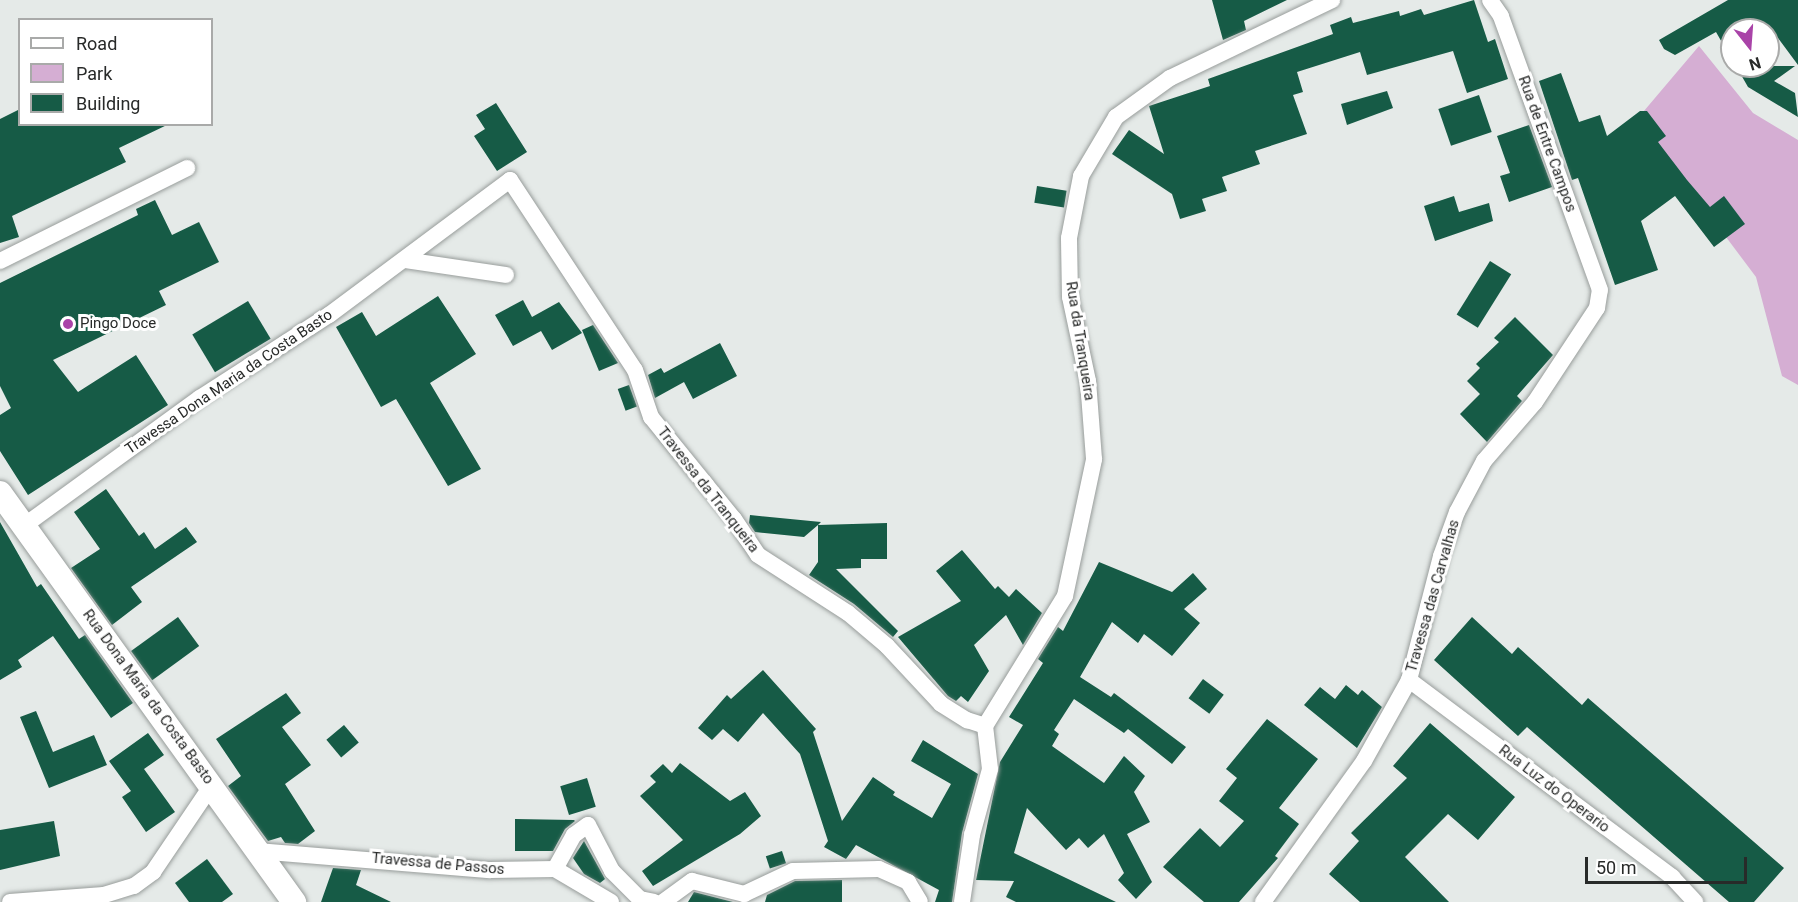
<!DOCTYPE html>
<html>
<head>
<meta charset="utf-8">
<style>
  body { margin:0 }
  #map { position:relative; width:1798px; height:902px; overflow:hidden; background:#e5eae8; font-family:Roboto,sans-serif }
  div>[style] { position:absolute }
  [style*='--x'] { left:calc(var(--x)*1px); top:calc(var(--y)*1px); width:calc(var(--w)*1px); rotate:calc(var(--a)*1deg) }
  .green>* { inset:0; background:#d5aed3 }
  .building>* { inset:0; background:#165b46; transform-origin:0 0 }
  .roads { filter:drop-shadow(0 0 2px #989d9b) drop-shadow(0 0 2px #989d9b) }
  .street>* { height:16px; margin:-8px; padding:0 8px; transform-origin:8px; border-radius:8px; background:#fff }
  .secondary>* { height:24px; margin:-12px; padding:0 12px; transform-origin:12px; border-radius:12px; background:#fff }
  .dots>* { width:16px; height:16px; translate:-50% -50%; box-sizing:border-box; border:3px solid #fff; border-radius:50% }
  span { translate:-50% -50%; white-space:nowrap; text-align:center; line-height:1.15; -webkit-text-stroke:6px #fff; paint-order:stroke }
  .street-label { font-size:15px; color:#282a29 }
  .poi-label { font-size:15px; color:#282a29 }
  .left { translate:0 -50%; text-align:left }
  .legend { position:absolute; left:18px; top:18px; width:195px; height:108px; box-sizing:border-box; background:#fff; border:2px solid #a9aaa9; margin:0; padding:8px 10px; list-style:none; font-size:18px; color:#282a29 }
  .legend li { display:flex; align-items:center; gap:12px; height:30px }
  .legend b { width:30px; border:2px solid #a9aaa9 }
  .north { position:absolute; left:1720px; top:18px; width:60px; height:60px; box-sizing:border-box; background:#fff; border:2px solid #a9aaa9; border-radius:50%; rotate:163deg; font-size:16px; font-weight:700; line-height:24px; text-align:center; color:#282a29 }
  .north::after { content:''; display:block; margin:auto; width:21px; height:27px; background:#a943a8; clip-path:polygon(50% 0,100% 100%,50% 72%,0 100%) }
  .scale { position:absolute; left:1585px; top:857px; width:162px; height:27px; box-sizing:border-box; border:3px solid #282a29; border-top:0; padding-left:8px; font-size:18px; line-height:21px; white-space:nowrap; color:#282a29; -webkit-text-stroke:4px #fff; paint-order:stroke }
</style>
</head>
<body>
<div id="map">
  <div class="green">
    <i style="clip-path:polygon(1699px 46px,1753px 113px,1798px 140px,1798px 385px,1782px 376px,1756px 277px,1720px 229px,1627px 131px)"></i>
  </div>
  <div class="building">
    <i style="clip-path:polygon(1212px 0,1287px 0,1244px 21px,1246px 30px,1223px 40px)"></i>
    <i style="clip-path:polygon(1474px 0,1488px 42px,1495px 39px,1508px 79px,1467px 93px,1453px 51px,1367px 75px,1360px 52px,1297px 72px,1303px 92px,1293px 95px,1307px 134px,1255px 151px,1260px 164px,1222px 177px,1227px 191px,1202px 199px,1206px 211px,1180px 219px,1172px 194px,1112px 154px,1129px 130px,1164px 154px,1149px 106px,1210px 86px,1208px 79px,1333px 34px,1330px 25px,1351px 17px,1353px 23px,1399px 11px,1400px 16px,1421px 9px,1424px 15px)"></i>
    <i style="clip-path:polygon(1728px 0,1798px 0,1798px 65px,1772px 30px,1732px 30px,1732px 60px,1716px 32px,1675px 55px,1664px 49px,1659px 40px)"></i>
    <i style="clip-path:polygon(1736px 66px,1795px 66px,1774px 81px,1795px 93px,1798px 117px,1748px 87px)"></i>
    <i style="clip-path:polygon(1561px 73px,1579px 122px,1600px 115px,1607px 136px,1640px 111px,1647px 111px,1666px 136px,1658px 142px,1687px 180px,1710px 207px,1724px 196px,1745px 224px,1714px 247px,1675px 196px,1641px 221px,1658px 270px,1615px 285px,1578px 178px,1572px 180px,1539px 81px)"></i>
    <i style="clip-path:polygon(1387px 91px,1393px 108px,1347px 125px,1341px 104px)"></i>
    <i style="left:1479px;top:95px;width:39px;height:43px;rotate:71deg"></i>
    <i style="clip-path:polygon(496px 103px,527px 152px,497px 171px,474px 136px,485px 129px,476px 115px)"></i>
    <i style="clip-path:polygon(20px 109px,20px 124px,169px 124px,119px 148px,126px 162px,12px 216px,19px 237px,0 243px,0 119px)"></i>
    <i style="clip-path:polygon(1529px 125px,1552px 187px,1509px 202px,1500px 176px,1510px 173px,1497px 136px)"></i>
    <i style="left:1037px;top:186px;width:30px;height:17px;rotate:9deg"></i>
    <i style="clip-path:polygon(1454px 196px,1459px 212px,1489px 203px,1493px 221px,1435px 241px,1424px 206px)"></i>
    <i style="clip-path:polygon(155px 200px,172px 235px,199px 222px,219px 262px,159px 291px,166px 305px,53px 360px,78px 392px,136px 355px,168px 405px,28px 495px,0 451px,0 415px,11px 408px,0 386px,0 283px,138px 215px,136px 209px)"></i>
    <i style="left:1490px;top:261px;width:25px;height:63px;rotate:32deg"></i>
    <i style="clip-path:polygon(438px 296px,476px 354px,430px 383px,481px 469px,448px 486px,396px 399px,381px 407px,336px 327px,362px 312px,376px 336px)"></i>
    <i style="clip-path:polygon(523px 300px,532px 317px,559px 302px,582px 333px,552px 350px,541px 331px,513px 346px,495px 315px)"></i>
    <i style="left:248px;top:301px;width:44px;height:65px;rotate:59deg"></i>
    <i style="clip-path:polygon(1515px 317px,1553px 355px,1517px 396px,1522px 401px,1487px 442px,1460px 414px,1480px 394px,1467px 381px,1480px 368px,1476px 364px,1499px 342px,1494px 338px)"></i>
    <i style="clip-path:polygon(593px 325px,618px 363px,599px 371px,582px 330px)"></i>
    <i style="clip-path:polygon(720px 343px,737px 376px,693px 399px,684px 382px,655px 398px,648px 375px,661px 368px,664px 373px)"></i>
    <i style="left:629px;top:385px;width:23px;height:12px;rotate:70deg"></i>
    <i style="clip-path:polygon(106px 489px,139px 536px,144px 532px,155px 549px,186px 527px,197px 542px,131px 587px,142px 602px,112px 625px,71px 568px,100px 549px,74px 512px)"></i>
    <i style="clip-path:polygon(750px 515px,821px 522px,818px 525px,887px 523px,887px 559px,861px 559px,861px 568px,836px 569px,898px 631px,893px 637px,854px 604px,809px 575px,818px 562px,818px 525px,804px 537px,755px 532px,749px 523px)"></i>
    <i style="clip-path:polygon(0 522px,37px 587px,41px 584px,79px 639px,85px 635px,133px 703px,111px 718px,53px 636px,18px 660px,22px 667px,0 680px)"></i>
    <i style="clip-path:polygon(962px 550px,995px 589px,998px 586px,1009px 597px,1016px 589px,1042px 613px,1023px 645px,1006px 615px,974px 645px,989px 671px,968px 702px,961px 696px,956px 701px,948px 696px,898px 637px,961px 601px,936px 571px)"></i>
    <i style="clip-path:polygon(1099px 562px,1172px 592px,1193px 573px,1207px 589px,1184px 609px,1200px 623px,1172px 656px,1144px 634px,1138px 643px,1112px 622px,1080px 677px,1111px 697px,1114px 693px,1186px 747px,1172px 764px,1128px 729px,1124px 733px,1074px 699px,1054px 730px,1059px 734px,1052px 746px,1104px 783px,1124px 756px,1145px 776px,1134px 792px,1150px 822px,1127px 834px,1152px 882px,1136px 899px,1118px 880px,1124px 873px,1104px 834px,1088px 848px,1079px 838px,1066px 850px,1027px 808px,1014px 853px,1116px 902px,1016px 902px,1006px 897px,1014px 881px,976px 880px,1000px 762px,1023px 725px,1009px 717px,1043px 663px,1038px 659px,1058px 627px,1063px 631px)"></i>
    <i style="left:178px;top:617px;width:36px;height:58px;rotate:54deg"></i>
    <i style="clip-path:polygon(1472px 617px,1512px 654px,1518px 647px,1582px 705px,1588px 698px,1784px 868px,1754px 902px,1729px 902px,1527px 727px,1518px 736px,1434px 660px)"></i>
    <i style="clip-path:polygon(763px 670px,816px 729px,813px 732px,842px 821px,873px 777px,895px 792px,893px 795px,932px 818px,951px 784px,911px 761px,923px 740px,978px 774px,962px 833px,952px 902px,935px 902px,939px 890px,856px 845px,846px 859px,824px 847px,828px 841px,800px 754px,763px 713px,738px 742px,723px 729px,712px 740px,698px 728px,727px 695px,731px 699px)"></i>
    <i style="left:1203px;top:679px;width:26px;height:24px;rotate:37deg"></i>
    <i style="clip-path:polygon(1346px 685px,1358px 695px,1362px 690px,1382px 707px,1357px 748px,1304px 705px,1320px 687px,1335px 699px)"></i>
    <i style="clip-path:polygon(286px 693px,301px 713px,282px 727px,311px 765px,285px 784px,315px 831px,298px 844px,285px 843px,281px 837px,268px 841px,228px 786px,241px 776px,216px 739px)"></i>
    <i style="clip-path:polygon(36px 711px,53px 752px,94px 735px,107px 765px,49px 788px,20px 717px)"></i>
    <i style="clip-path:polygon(1267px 719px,1318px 759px,1279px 808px,1299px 824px,1275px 856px,1278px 858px,1239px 902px,1204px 902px,1163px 867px,1200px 828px,1220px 847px,1244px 821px,1219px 801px,1237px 778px,1226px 769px)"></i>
    <i style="clip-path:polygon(1430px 723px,1515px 797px,1478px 840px,1448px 814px,1405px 857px,1449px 902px,1360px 902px,1329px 874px,1359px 841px,1351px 833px,1407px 778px,1393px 766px)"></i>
    <i style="left:344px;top:725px;width:23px;height:23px;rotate:50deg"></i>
    <i style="clip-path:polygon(148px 733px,164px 755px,144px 769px,175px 812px,146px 832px,122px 797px,131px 791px,109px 761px)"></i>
    <i style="clip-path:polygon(680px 763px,730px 801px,745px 792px,761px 816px,740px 834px,653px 886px,642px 871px,683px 840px,640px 796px,656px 782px,650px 776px,663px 764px,672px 773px)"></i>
    <i style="left:587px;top:778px;width:30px;height:28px;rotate:73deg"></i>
    <i style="clip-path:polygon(515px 819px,574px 820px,575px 821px,565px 829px,553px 851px,515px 851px)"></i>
    <i style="clip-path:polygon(54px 821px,60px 856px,0 870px,0 830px)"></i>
    <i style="clip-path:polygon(584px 841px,605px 879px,600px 883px,584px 874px,573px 858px)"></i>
    <i style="left:782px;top:851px;width:13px;height:17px;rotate:72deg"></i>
    <i style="clip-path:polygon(207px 859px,233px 894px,222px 902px,189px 902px,175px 883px)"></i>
    <i style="clip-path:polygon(333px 868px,361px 870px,356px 885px,391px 902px,321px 902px)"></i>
    <i style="clip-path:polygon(842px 880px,842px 902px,765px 902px,767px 895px,795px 881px)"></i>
    <i style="clip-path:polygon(694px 892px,733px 902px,688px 902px)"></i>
  </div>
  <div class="roads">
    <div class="street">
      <i style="--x:405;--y:260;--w:102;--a:8.4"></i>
      <i style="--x:0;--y:261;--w:209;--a:-26.4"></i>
      <i style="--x:25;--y:525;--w:216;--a:-36"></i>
      <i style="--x:200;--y:398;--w:153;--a:-32.8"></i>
      <i style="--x:329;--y:315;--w:226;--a:-36.7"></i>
      <i style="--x:510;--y:180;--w:227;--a:56.7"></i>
      <i style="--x:635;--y:370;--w:50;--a:71.2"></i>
      <i style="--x:651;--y:417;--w:132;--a:50.9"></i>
      <i style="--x:734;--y:519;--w:43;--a:56.3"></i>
      <i style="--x:758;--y:555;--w:107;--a:32.8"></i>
      <i style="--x:848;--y:613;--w:51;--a:40.2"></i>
      <i style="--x:887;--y:646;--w:79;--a:47"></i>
      <i style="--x:941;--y:704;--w:31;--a:32"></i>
      <i style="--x:967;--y:720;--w:19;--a:18"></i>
      <i style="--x:1409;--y:680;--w:329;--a:36.8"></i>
      <i style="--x:1672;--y:877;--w:34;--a:47"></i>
      <i style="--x:257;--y:851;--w:234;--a:4.7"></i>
      <i style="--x:490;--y:870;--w:65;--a:-0.9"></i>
      <i style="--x:555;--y:869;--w:65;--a:30.5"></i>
      <i style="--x:555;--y:869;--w:39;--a:-61"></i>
      <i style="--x:574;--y:835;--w:17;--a:-36"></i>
      <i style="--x:588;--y:825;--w:52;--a:62.4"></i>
      <i style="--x:612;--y:871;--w:40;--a:45"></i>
      <i style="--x:640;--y:899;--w:14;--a:12"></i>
      <i style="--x:10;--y:902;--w:94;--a:-4.3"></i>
      <i style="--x:104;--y:895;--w:31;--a:-17"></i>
      <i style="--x:134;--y:886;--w:24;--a:-36"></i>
      <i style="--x:153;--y:872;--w:105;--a:-55.9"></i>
      <i style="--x:663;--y:902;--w:36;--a:-36"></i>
      <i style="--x:692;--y:881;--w:54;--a:14"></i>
      <i style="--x:744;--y:894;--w:54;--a:-25.1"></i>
      <i style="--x:793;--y:871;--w:86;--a:-1.3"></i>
      <i style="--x:879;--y:869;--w:32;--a:24"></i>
      <i style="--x:908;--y:882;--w:23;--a:59"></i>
      <i style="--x:962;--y:902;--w:68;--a:-81.5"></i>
      <i style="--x:972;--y:835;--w:68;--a:-74.7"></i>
      <i style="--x:990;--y:769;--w:43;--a:-96.6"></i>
      <i style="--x:985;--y:726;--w:153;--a:-58.4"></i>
      <i style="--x:1065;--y:596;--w:140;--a:-78"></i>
      <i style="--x:1094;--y:459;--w:78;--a:-94.4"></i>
      <i style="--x:1088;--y:381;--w:86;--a:-102.1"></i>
      <i style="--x:1070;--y:297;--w:59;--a:-91"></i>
      <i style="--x:1069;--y:238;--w:63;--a:-79"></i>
      <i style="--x:1081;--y:176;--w:69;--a:-59.3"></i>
      <i style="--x:1116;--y:117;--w:67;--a:-35.8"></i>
      <i style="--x:1170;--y:78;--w:180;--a:-25.7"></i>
      <i style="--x:1263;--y:902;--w:173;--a:-54.4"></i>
      <i style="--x:1364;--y:761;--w:93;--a:-60.9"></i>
      <i style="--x:1409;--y:680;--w:128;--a:-75.5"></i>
      <i style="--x:1441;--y:556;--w:47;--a:-70"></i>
      <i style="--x:1457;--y:512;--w:58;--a:-62.1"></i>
      <i style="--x:1484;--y:461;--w:78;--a:-49.2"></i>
      <i style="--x:1535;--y:402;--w:113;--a:-56.6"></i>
      <i style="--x:1597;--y:308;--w:18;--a:-81"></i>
      <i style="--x:1600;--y:290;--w:291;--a:-109.9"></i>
      <i style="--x:1501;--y:16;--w:19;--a:-125"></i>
    </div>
    <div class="secondary">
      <i style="--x:0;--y:493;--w:504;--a:54.29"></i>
    </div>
  </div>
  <div class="dots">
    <i style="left:68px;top:324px;background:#a943a8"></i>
  </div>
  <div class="street-label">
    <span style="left:1547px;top:144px;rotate:70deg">Rua de Entre Campos</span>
    <span style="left:1080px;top:341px;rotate:81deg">Rua da Tranqueira</span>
    <span style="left:229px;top:382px;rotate:-34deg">Travessa Dona Maria da Costa Basto</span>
    <span style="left:708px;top:490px;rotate:52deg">Travessa da Tranqueira</span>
    <span style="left:1433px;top:596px;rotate:-74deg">Travessa das Carvalhas</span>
    <span style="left:148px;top:697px;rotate:54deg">Rua Dona Maria da Costa Basto</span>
    <span style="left:1554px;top:789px;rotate:37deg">Rua Luz do Operario</span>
    <span style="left:438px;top:864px;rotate:5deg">Travessa de Passos</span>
  </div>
  <div class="poi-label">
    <span class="left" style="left:80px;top:324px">Pingo Doce</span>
  </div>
  <ul class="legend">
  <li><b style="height:8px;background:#fff"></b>Road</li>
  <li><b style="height:16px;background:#d5aed3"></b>Park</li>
  <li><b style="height:16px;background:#165b46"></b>Building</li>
  </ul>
  <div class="north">N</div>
  <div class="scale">50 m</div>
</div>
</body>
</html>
